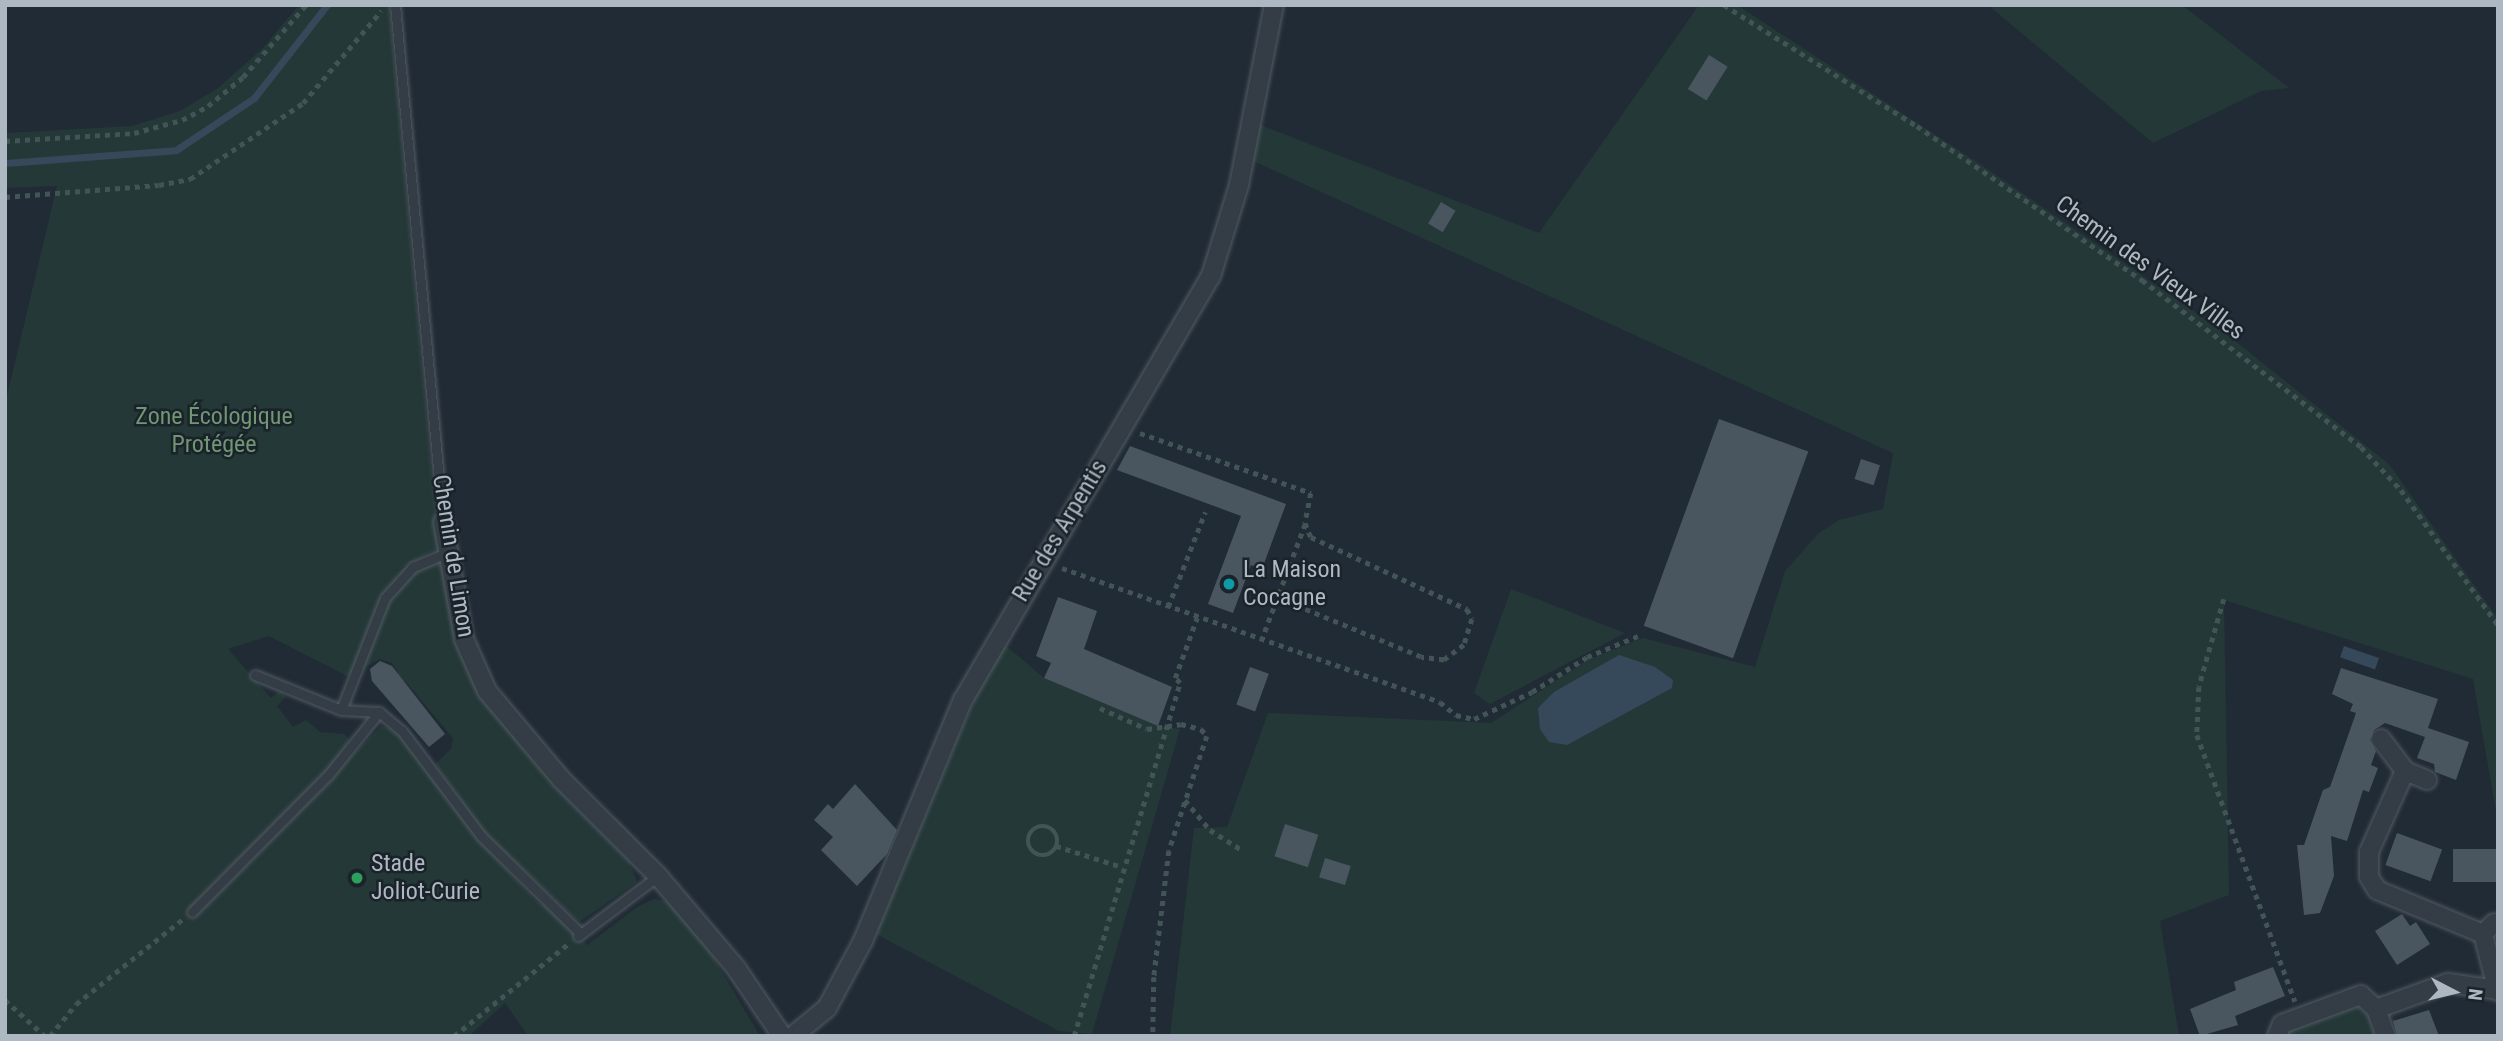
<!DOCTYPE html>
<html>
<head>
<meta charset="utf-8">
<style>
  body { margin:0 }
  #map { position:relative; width:2503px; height:1041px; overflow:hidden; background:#212b35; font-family:"Roboto Condensed",sans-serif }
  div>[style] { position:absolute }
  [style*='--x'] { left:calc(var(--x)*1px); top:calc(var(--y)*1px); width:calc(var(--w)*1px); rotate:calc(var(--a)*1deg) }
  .green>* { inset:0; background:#243837 }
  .water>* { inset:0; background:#35495b; transform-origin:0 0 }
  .stream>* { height:7px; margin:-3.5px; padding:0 3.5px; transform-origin:3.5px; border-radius:3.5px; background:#35495b }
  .building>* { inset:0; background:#495660; transform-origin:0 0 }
  .path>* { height:4.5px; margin-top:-2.25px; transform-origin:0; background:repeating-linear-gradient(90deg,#425455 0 5px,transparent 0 10px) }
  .path>.ring { margin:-2.25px; padding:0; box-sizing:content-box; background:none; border:4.5px solid #425455; border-radius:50% }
  .roads { filter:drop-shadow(0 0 2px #515b63) drop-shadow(0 0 2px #515b63) }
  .lane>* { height:9px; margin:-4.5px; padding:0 4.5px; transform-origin:4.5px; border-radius:4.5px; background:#343d45 }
  .street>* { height:18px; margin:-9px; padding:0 9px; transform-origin:9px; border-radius:9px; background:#343d45 }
  .dots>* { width:19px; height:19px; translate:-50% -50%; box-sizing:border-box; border:4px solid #1a222a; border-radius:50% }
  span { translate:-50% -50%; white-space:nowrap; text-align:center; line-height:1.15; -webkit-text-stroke:5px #1a222a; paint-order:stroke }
  .street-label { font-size:24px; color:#aeb8c2 }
  .park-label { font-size:24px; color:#709674 }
  .poi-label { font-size:24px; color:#aeb8c2 }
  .left { translate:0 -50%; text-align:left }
  .frame { position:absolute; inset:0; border:7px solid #aeb8c2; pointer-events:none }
  .north { position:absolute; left:2419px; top:957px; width:70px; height:70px; -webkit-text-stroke:5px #1a222a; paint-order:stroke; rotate:97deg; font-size:19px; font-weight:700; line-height:28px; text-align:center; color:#aeb8c2 }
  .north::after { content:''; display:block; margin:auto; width:24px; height:32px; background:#aeb8c2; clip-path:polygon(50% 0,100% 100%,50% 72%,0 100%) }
</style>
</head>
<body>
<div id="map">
  <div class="green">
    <i style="clip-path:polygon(299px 5px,389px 5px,438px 548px,396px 571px,434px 557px,442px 566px,458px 641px,495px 712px,538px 767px,625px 851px,637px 882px,579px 922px,484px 832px,435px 764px,451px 749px,453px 738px,405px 681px,397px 680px,398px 672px,392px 663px,380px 659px,347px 676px,269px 636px,228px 649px,271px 698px,280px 690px,286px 697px,277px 706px,293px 727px,306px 720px,320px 732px,344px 734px,349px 739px,339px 769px,381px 726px,397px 730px,476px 836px,536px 901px,557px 914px,587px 945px,637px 907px,654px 899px,667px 901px,702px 938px,760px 1036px,528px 1036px,505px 1003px,469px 1036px,5px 1036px,5px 404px,57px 186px,5px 188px,5px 133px,132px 126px,180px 111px,218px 88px,263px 48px)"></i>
    <i style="clip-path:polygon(1699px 5px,1737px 5px,1983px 166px,2220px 329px,2389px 464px,2498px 619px,2498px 823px,2473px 679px,2224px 600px,2229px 895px,2160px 921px,2179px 1036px,1170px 1036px,1194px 828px,1227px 827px,1268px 713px,1491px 723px,1586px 661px,1643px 638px,1755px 667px,1785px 571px,1819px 533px,1839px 520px,1883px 509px,1893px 453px,1249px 159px,1258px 124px,1539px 233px)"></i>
    <i style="clip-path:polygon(1988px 5px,2182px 5px,2289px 88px,2261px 91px,2153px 143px)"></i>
    <i style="clip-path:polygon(1511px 589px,1625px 633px,1490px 704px,1474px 693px)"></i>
    <i style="clip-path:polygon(1005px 645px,1044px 678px,1158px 726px,1180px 729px,1092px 1034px,1059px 1031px,876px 934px,976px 696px)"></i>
    <i style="clip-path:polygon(2346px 1006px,2359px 1007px,2369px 1016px,2375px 1036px,2286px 1036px,2289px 1028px)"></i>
  </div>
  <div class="water">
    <i style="left:2344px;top:646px;width:37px;height:12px;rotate:19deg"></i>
    <i style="clip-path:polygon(1619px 655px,1655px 667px,1673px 680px,1672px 688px,1567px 745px,1549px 742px,1540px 729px,1538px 708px,1554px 692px)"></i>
  </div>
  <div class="stream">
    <i style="--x:5;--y:163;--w:171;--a:-4.3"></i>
    <i style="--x:176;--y:150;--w:94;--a:-33.7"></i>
    <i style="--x:254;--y:98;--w:118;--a:-51.9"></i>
  </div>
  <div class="building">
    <i style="left:1709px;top:55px;width:22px;height:40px;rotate:32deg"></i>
    <i style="left:1441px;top:202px;width:17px;height:25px;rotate:31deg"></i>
    <i style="left:1719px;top:419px;width:95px;height:220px;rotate:20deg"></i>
    <i style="clip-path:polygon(1130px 446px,1286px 504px,1262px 569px,1251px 565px,1233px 613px,1208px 604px,1241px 516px,1117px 470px)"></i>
    <i style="left:1861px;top:459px;width:20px;height:21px;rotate:18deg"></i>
    <i style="clip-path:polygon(1058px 597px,1097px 611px,1084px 649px,1172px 687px,1158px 726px,1044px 678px,1051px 663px,1036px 656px)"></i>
    <i style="clip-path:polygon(380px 661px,392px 666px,445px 734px,429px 747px,372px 681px,370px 669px)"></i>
    <i style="left:1250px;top:667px;width:20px;height:40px;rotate:20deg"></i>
    <i style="clip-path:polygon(2341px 668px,2438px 699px,2428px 728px,2469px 742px,2456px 780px,2435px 772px,2434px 764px,2417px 758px,2425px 737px,2385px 723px,2374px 730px,2370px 740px,2376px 751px,2371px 765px,2378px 768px,2369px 792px,2363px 790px,2347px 841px,2331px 836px,2334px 876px,2320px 913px,2304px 915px,2297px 845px,2304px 845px,2323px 790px,2330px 787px,2356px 713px,2350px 711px,2353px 704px,2332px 694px)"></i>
    <i style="clip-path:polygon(855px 784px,897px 830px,887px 854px,857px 886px,821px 850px,833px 837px,814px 820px,828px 804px,833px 809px)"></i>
    <i style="left:1285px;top:824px;width:35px;height:34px;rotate:18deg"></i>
    <i style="left:2397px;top:833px;width:48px;height:34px;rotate:20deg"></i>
    <i style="left:2498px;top:849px;width:33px;height:45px;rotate:90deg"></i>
    <i style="left:1325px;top:858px;width:27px;height:20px;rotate:17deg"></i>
    <i style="clip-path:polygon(2402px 914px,2410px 926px,2416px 922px,2430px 944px,2397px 965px,2375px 931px)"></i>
    <i style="clip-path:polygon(2273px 967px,2285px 996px,2235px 1016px,2238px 1025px,2200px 1036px,2190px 1009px,2236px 990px,2234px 982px)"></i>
    <i style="clip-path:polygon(2429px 1010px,2439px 1036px,2397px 1036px,2393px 1021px)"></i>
  </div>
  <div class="path">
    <i style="--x:1724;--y:5;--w:228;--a:32.1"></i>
    <i style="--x:1917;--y:126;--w:273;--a:34.4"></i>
    <i style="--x:2142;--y:280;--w:275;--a:37.3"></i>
    <i style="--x:2361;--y:447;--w:59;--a:47.1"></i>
    <i style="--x:2401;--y:490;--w:166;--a:54.3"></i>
    <i style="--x:5;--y:141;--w:129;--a:-3.5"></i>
    <i style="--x:134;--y:133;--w:50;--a:-15.2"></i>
    <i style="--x:182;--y:120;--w:30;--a:-28"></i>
    <i style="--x:208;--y:106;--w:45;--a:-39.6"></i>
    <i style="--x:243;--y:77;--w:96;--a:-48.8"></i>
    <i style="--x:5;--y:197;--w:154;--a:-4.5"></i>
    <i style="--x:159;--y:185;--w:32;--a:-11"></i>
    <i style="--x:190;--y:179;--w:136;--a:-33.9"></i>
    <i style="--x:303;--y:103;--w:121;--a:-49.7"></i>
    <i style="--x:1140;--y:433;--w:181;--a:19.3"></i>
    <i style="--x:1311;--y:493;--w:31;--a:101"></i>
    <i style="--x:1305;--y:523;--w:15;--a:67"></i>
    <i style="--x:1311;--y:537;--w:172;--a:24.8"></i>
    <i style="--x:1467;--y:609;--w:11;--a:63"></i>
    <i style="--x:1472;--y:619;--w:27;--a:107"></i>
    <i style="--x:1464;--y:645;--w:25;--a:143"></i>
    <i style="--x:1444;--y:660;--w:23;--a:-173"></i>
    <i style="--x:1421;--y:657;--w:155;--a:-157.6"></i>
    <i style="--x:1062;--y:568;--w:401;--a:19.5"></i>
    <i style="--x:1440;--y:702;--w:21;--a:39"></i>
    <i style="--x:1456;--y:715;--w:18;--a:13"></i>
    <i style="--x:1474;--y:719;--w:64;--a:-25"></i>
    <i style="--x:1532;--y:692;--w:65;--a:-32.5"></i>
    <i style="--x:1587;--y:657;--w:55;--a:-22.4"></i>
    <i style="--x:2224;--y:599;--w:91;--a:105.9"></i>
    <i style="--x:2199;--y:687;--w:48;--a:92.4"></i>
    <i style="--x:2197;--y:735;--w:284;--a:69.8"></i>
    <i style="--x:1168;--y:607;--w:102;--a:-68.7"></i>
    <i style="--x:1261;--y:641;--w:125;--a:-69.4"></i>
    <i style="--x:1100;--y:708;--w:51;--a:24.1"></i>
    <i style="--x:1147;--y:729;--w:34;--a:-8"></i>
    <i style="--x:1181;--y:724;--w:21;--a:14"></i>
    <i style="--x:1201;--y:729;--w:9;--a:49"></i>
    <i style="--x:1207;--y:736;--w:121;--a:108.3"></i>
    <i style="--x:1169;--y:851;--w:127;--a:96.8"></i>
    <i style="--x:1154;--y:977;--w:59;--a:91"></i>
    <i style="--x:1185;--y:800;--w:39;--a:50"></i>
    <i style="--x:1210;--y:830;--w:38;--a:32"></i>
    <i class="ring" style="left:1028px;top:826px;width:25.5px;height:25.5px"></i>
    <i style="--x:1056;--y:846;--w:69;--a:17.7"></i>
    <i style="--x:5;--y:1000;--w:54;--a:42"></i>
    <i style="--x:50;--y:1036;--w:41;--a:-50.9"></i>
    <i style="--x:76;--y:1004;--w:137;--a:-38.5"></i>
    <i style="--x:454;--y:1036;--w:146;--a:-38.9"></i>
    <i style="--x:1074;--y:1036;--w:369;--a:-73.3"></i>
    <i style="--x:1180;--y:683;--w:7;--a:-135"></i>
    <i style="--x:1175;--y:678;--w:64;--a:-69.9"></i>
  </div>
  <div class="roads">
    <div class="lane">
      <i style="--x:395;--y:5;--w:519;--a:84.7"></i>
      <i style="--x:255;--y:675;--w:93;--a:22.1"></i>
      <i style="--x:341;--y:710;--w:38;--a:3"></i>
      <i style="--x:341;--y:710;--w:120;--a:-68.6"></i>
      <i style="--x:385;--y:598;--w:42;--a:-47.9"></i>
      <i style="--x:413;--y:567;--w:39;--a:-23"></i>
      <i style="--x:192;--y:912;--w:194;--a:-45.2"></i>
      <i style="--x:329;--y:774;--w:80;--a:-51.1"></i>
      <i style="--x:379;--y:712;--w:30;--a:40"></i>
      <i style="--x:402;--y:731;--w:131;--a:53"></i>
      <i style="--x:481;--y:836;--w:140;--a:44.4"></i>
      <i style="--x:578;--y:936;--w:100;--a:-36.9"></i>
    </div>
    <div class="street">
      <i style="--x:443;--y:522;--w:119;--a:79.8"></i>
      <i style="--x:464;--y:639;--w:57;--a:66.1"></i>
      <i style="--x:487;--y:691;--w:116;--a:49.9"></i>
      <i style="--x:562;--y:780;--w:136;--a:45"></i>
      <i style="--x:658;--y:876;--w:121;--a:49.7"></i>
      <i style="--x:736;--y:968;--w:82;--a:55.9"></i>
      <i style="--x:2381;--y:739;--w:40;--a:53"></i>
      <i style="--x:2405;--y:771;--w:24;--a:22"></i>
      <i style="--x:2405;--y:771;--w:89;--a:114"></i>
      <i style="--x:2369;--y:852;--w:25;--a:90"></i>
      <i style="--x:2369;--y:877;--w:15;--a:58"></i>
      <i style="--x:2377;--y:890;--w:115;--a:22.5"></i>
      <i style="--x:2494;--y:923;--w:16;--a:135"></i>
      <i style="--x:2483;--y:934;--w:59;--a:75.3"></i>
      <i style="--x:2376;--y:1009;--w:77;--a:-19.9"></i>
      <i style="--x:2448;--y:983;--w:50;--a:8"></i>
      <i style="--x:793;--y:1036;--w:44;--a:-39.5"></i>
      <i style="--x:827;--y:1008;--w:76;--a:-61.8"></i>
      <i style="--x:863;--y:941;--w:261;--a:-67.5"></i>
      <i style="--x:963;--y:700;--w:491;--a:-59.7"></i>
      <i style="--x:1211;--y:276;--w:95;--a:-72.9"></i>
      <i style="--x:1239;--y:185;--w:183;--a:-79"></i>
      <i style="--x:2277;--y:1036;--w:13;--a:-67"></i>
      <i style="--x:2282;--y:1024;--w:84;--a:-20.2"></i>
      <i style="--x:2361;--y:995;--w:21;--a:43"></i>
      <i style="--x:2376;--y:1009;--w:29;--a:70"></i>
    </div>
  </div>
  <div class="dots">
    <i style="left:1229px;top:584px;background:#0f9aa8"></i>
    <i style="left:357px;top:878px;background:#2e9e5b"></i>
  </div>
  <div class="street-label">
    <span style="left:2150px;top:268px;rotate:36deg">Chemin des Vieux Villes</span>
    <span style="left:1060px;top:531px;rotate:-59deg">Rue des Arpentis</span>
    <span style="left:453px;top:556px;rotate:81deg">Chemin de Limon</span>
  </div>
  <div class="park-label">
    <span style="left:214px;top:431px">Zone Écologique<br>Protégée</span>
  </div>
  <div class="poi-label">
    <span class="left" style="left:1243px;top:584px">La Maison<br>Cocagne</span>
    <span class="left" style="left:371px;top:878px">Stade<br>Joliot-Curie</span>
  </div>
  <div class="frame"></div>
  <div class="north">N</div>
</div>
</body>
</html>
